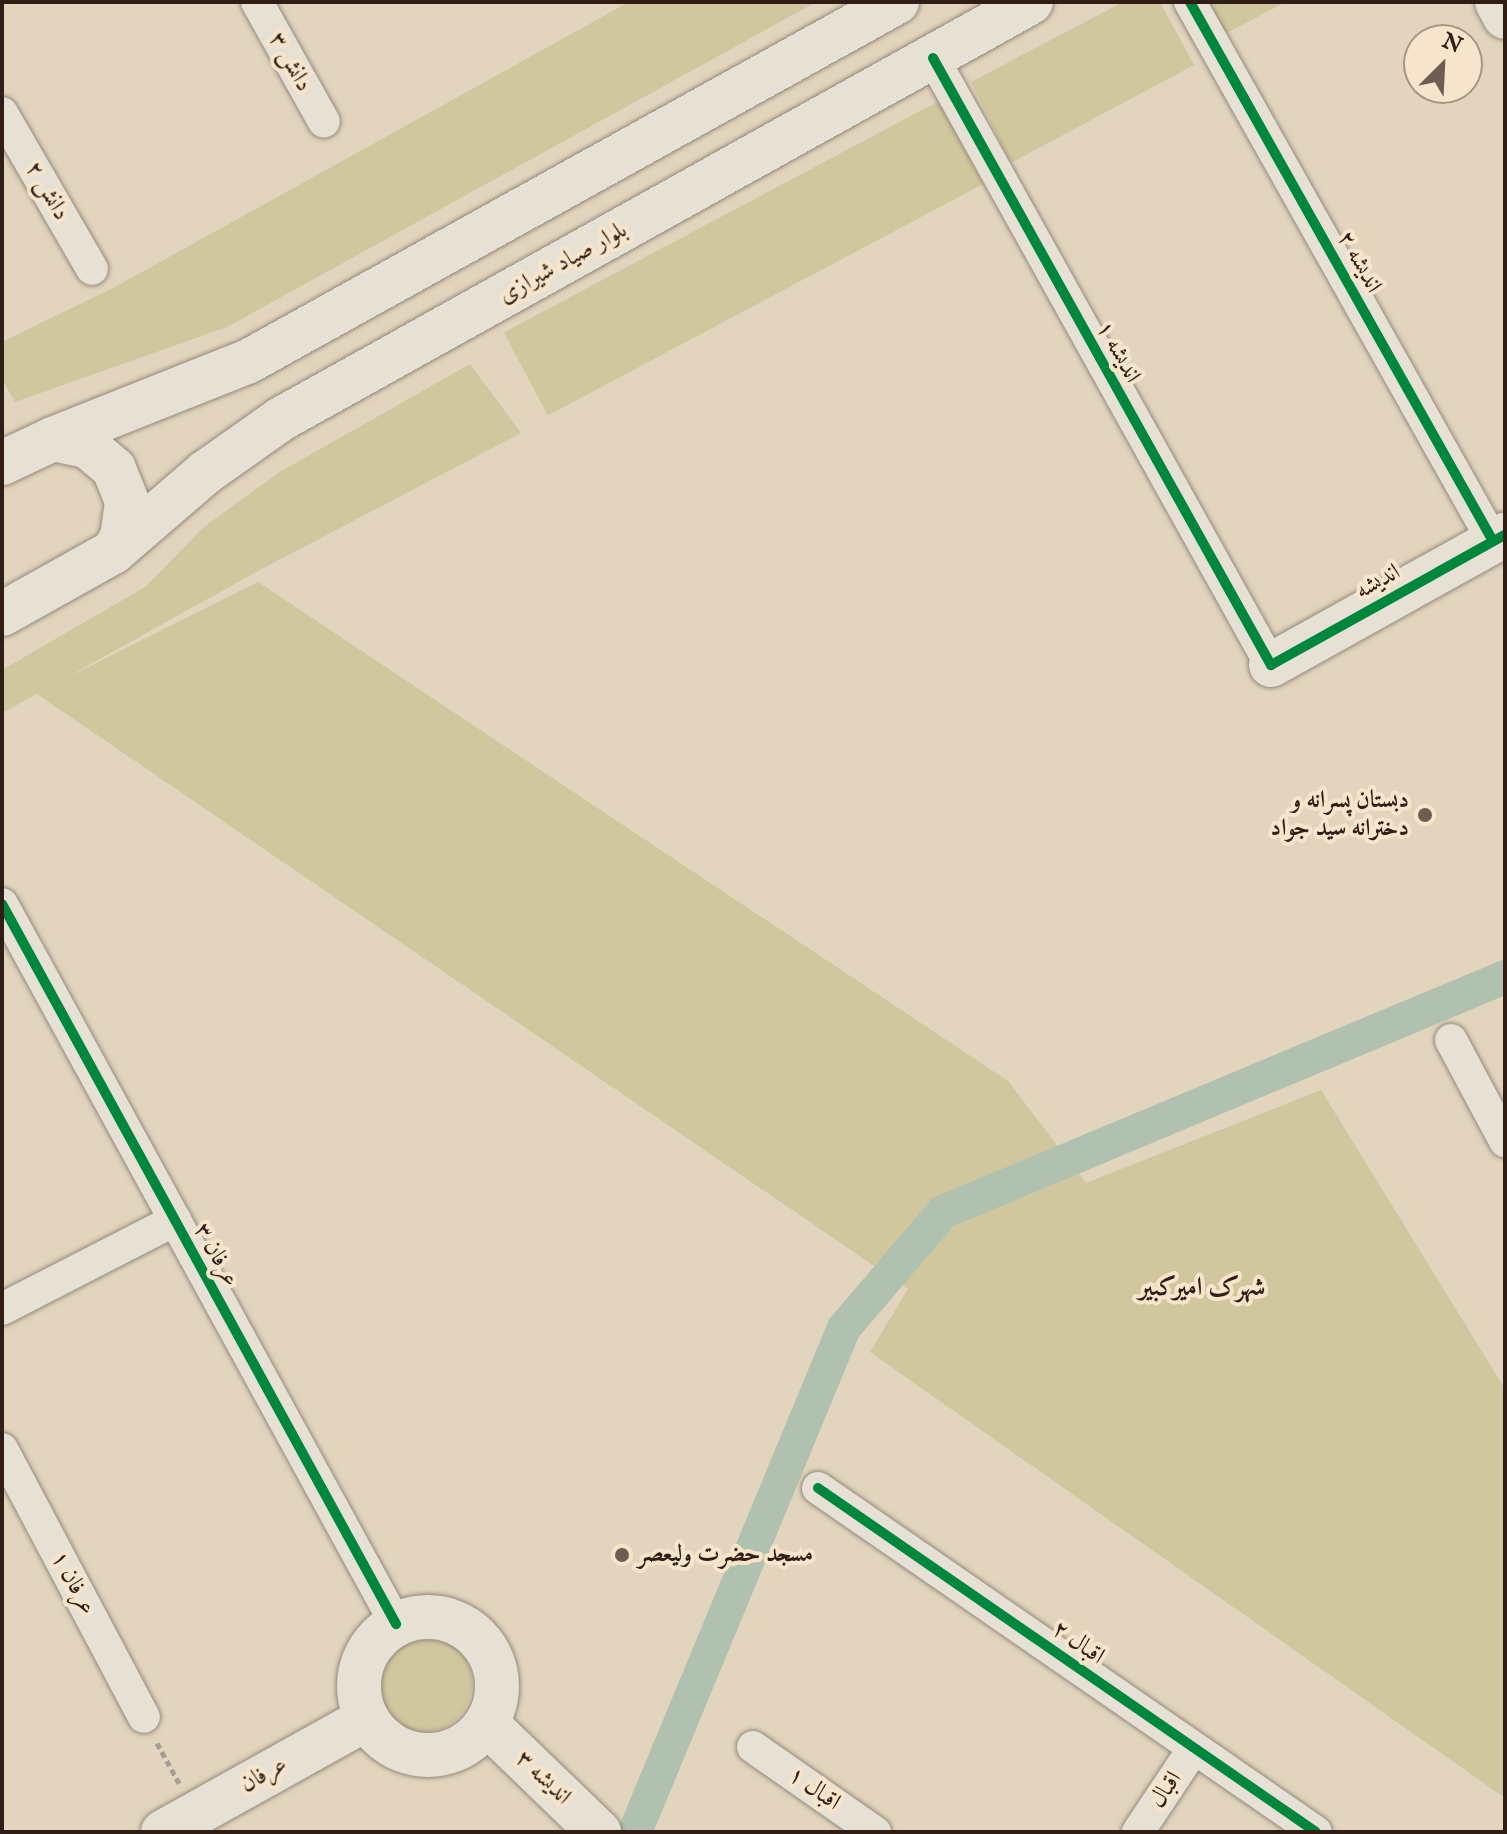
<!DOCTYPE html>
<html>
<head>
<meta charset="utf-8">
<style>
  body { margin:0 }
  #map { position:relative; width:1507px; height:1834px; overflow:hidden; background:#e2d4bd; font-family:"IM FELL English",Amiri,serif }
  div>[style] { position:absolute }
  [style*='--x'] { left:calc(var(--x)*1px); top:calc(var(--y)*1px); width:calc(var(--w)*1px); rotate:calc(var(--a)*1deg) }
  .green>* { inset:0; background:#d0c79e; transform-origin:0 0 }
  .round { border-radius:50% }
  .canal>* { height:34px; margin:-17px; padding:0 17px; transform-origin:17px; border-radius:17px; background:#b0c2af }
  .path>* { height:5px; margin-top:-2.5px; transform-origin:0; background:repeating-linear-gradient(90deg,#a69e95 0 6px,transparent 0 10px) }
  .roads { filter:drop-shadow(0 0 2px #948a7c) drop-shadow(0 0 2px #948a7c) }
  .street>* { height:32px; margin:-16px; padding:0 16px; transform-origin:16px; border-radius:16px; background:#e7e0d4 }
  .secondary>* { height:44px; margin:-22px; padding:0 22px; transform-origin:22px; border-radius:22px; background:#e7e0d4 }
  .secondary>.ring { margin:-22px; padding:0; box-sizing:content-box; background:none; border:44px solid #e7e0d4; border-radius:50% }
  .cycleway>* { height:10px; margin:-5px; padding:0 5px; transform-origin:5px; border-radius:5px; background:#00873e }
  .dots>* { width:22px; height:22px; translate:-50% -50%; box-sizing:border-box; border:4px solid #f6e5ca; border-radius:50% }
  span { translate:-50% -50%; white-space:nowrap; text-align:center; line-height:1.15; -webkit-text-stroke:8px #f6e5ca; paint-order:stroke }
  .street-label { font-size:24px; color:#301d15 }
  .poi-label { font-size:24px; color:#301d15; font-weight:700 }
  .right { translate:-100% -50%; text-align:right }
  .left { translate:0 -50%; text-align:left }
  .neighbourhood-label { font-size:26px; color:#301d15; font-weight:700 }
  .frame { position:absolute; inset:0; border:4px solid #301d15; pointer-events:none }
  .north { position:absolute; left:1403px; top:24px; width:80px; height:80px; box-sizing:border-box; background:#f6e5ca; border:2px solid #a79582; border-radius:50%; rotate:24deg; font-size:22px; font-weight:700; line-height:32px; text-align:center; color:#301d15 }
  .north::after { content:''; display:block; margin:auto; width:28px; height:36px; background:#6e5d50; clip-path:polygon(50% 0,100% 100%,50% 72%,0 100%) }
</style>
</head>
<body>
<div id="map">
  <div class="green">
    <i style="clip-path:polygon(629px 2px,816px 2px,227px 327px,15px 402px,2px 379px,2px 342px,115px 287px)"></i>
    <i style="clip-path:polygon(1123px 2px,1160px 2px,1194px 65px,1011px 163px,971px 82px)"></i>
    <i style="clip-path:polygon(1201px 2px,1286px 2px,1221px 36px)"></i>
    <i style="left:939px;top:101px;width:94px;height:493px;rotate:62deg"></i>
    <i style="clip-path:polygon(470px 364px,521px 433px,256px 572px,62px 680px,258px 582px,1008px 1081px,1086px 1183px,1321px 1090px,1505px 1389px,1505px 1798px,870px 1352px,908px 1289px,37px 694px,2px 713px,2px 670px,145px 587px,204px 527px,278px 473px)"></i>
    <i class="round" style="left:374px;top:1634px;width:98px;height:98px"></i>
  </div>
  <div class="canal">
    <i style="--x:635;--y:1832;--w:546;--a:-67.48"></i>
    <i style="--x:844;--y:1328;--w:153;--a:-49.5"></i>
    <i style="--x:943;--y:1212;--w:609;--a:-22.69"></i>
  </div>
  <div class="path">
    <i style="--x:157;--y:1743;--w:46;--a:61.2"></i>
  </div>
  <div class="roads">
    <div class="street">
      <i style="--x:257;--y:2;--w:137;--a:60.8"></i>
      <i style="--x:1190;--y:2;--w:618;--a:60.66"></i>
      <i style="--x:933;--y:58;--w:695;--a:60.89"></i>
      <i style="--x:2;--y:113;--w:180;--a:60"></i>
      <i style="--x:2;--y:904;--w:821;--a:61.31"></i>
      <i style="--x:1451;--y:1040;--w:115;--a:61.9"></i>
      <i style="--x:2;--y:1309;--w:195;--a:-27.2"></i>
      <i style="--x:2;--y:1449;--w:303;--a:62.1"></i>
      <i style="--x:818;--y:1488;--w:605;--a:34.64"></i>
      <i style="--x:753;--y:1747;--w:149;--a:34.9"></i>
      <i style="--x:1138;--y:1832;--w:101;--a:-56.3"></i>
    </div>
    <div class="secondary">
      <i style="--x:1497;--y:2;--w:17;--a:62"></i>
      <i style="--x:53;--y:439;--w:211;--a:-21.7"></i>
      <i style="--x:249;--y:361;--w:741;--a:-28.99"></i>
      <i style="--x:2;--y:463;--w:56;--a:-25.2"></i>
      <i style="--x:53;--y:439;--w:35;--a:12"></i>
      <i style="--x:87;--y:446;--w:35;--a:40"></i>
      <i style="--x:114;--y:469;--w:35;--a:68"></i>
      <i style="--x:127;--y:502;--w:35;--a:98"></i>
      <i style="--x:122;--y:537;--w:17;--a:121"></i>
      <i style="--x:113;--y:552;--w:127;--a:150.8"></i>
      <i style="--x:113;--y:552;--w:123;--a:-40.7"></i>
      <i style="--x:206;--y:472;--w:92;--a:-35.2"></i>
      <i style="--x:281;--y:419;--w:858;--a:-29.07"></i>
      <i style="--x:1271;--y:665;--w:268;--a:-29.1"></i>
      <i class="ring" style="left:359px;top:1617px;width:94px;height:94px"></i>
      <i style="--x:487;--y:1724;--w:156;--a:44"></i>
      <i style="--x:163;--y:1832;--w:232;--a:-29.1"></i>
    </div>
  </div>
  <div class="cycleway">
    <i style="--x:1190;--y:2;--w:618;--a:60.66"></i>
    <i style="--x:933;--y:58;--w:695;--a:60.89"></i>
    <i style="--x:1271;--y:665;--w:268;--a:-29.1"></i>
    <i style="--x:2;--y:904;--w:821;--a:61.31"></i>
    <i style="--x:818;--y:1488;--w:605;--a:34.64"></i>
  </div>
  <div class="dots">
    <i style="left:1425px;top:815px;background:#6e5d50"></i>
    <i style="left:622px;top:1555px;background:#6e5d50"></i>
  </div>
  <div class="street-label">
    <span style="left:290px;top:62px;rotate:61deg">دانش ۳</span>
    <span style="left:47px;top:191px;rotate:60deg">دانش ۲</span>
    <span style="left:1359px;top:262px;rotate:61deg">اندیشه ۲</span>
    <span style="left:563px;top:263px;rotate:-29deg">بلوار صیاد شیرازی</span>
    <span style="left:1118px;top:352px;rotate:61deg">اندیشه ۱</span>
    <span style="left:1378px;top:582px;rotate:-29deg">اندیشه</span>
    <span style="left:216px;top:1255px;rotate:61deg">عرفان ۳</span>
    <span style="left:73px;top:1583px;rotate:62deg">عرفان ۱</span>
    <span style="left:1078px;top:1643px;rotate:35deg">اقبال ۲</span>
    <span style="left:264px;top:1775px;rotate:-29deg">عرفان</span>
    <span style="left:543px;top:1778px;rotate:44deg">اندیشه ۳</span>
    <span style="left:814px;top:1789px;rotate:35deg">اقبال ۱</span>
    <span style="left:1166px;top:1790px;rotate:-56deg">اقبال</span>
  </div>
  <div class="poi-label">
    <span class="right" style="left:1409px;top:815px">دبستان پسرانه و<br>دخترانه سید جواد</span>
    <span class="left" style="left:638px;top:1555px">مسجد حضرت ولیعصر</span>
  </div>
  <div class="neighbourhood-label">
    <span style="left:1202px;top:1288px">شهرک امیرکبیر</span>
  </div>
  <div class="frame"></div>
  <div class="north">N</div>
</div>
</body>
</html>
